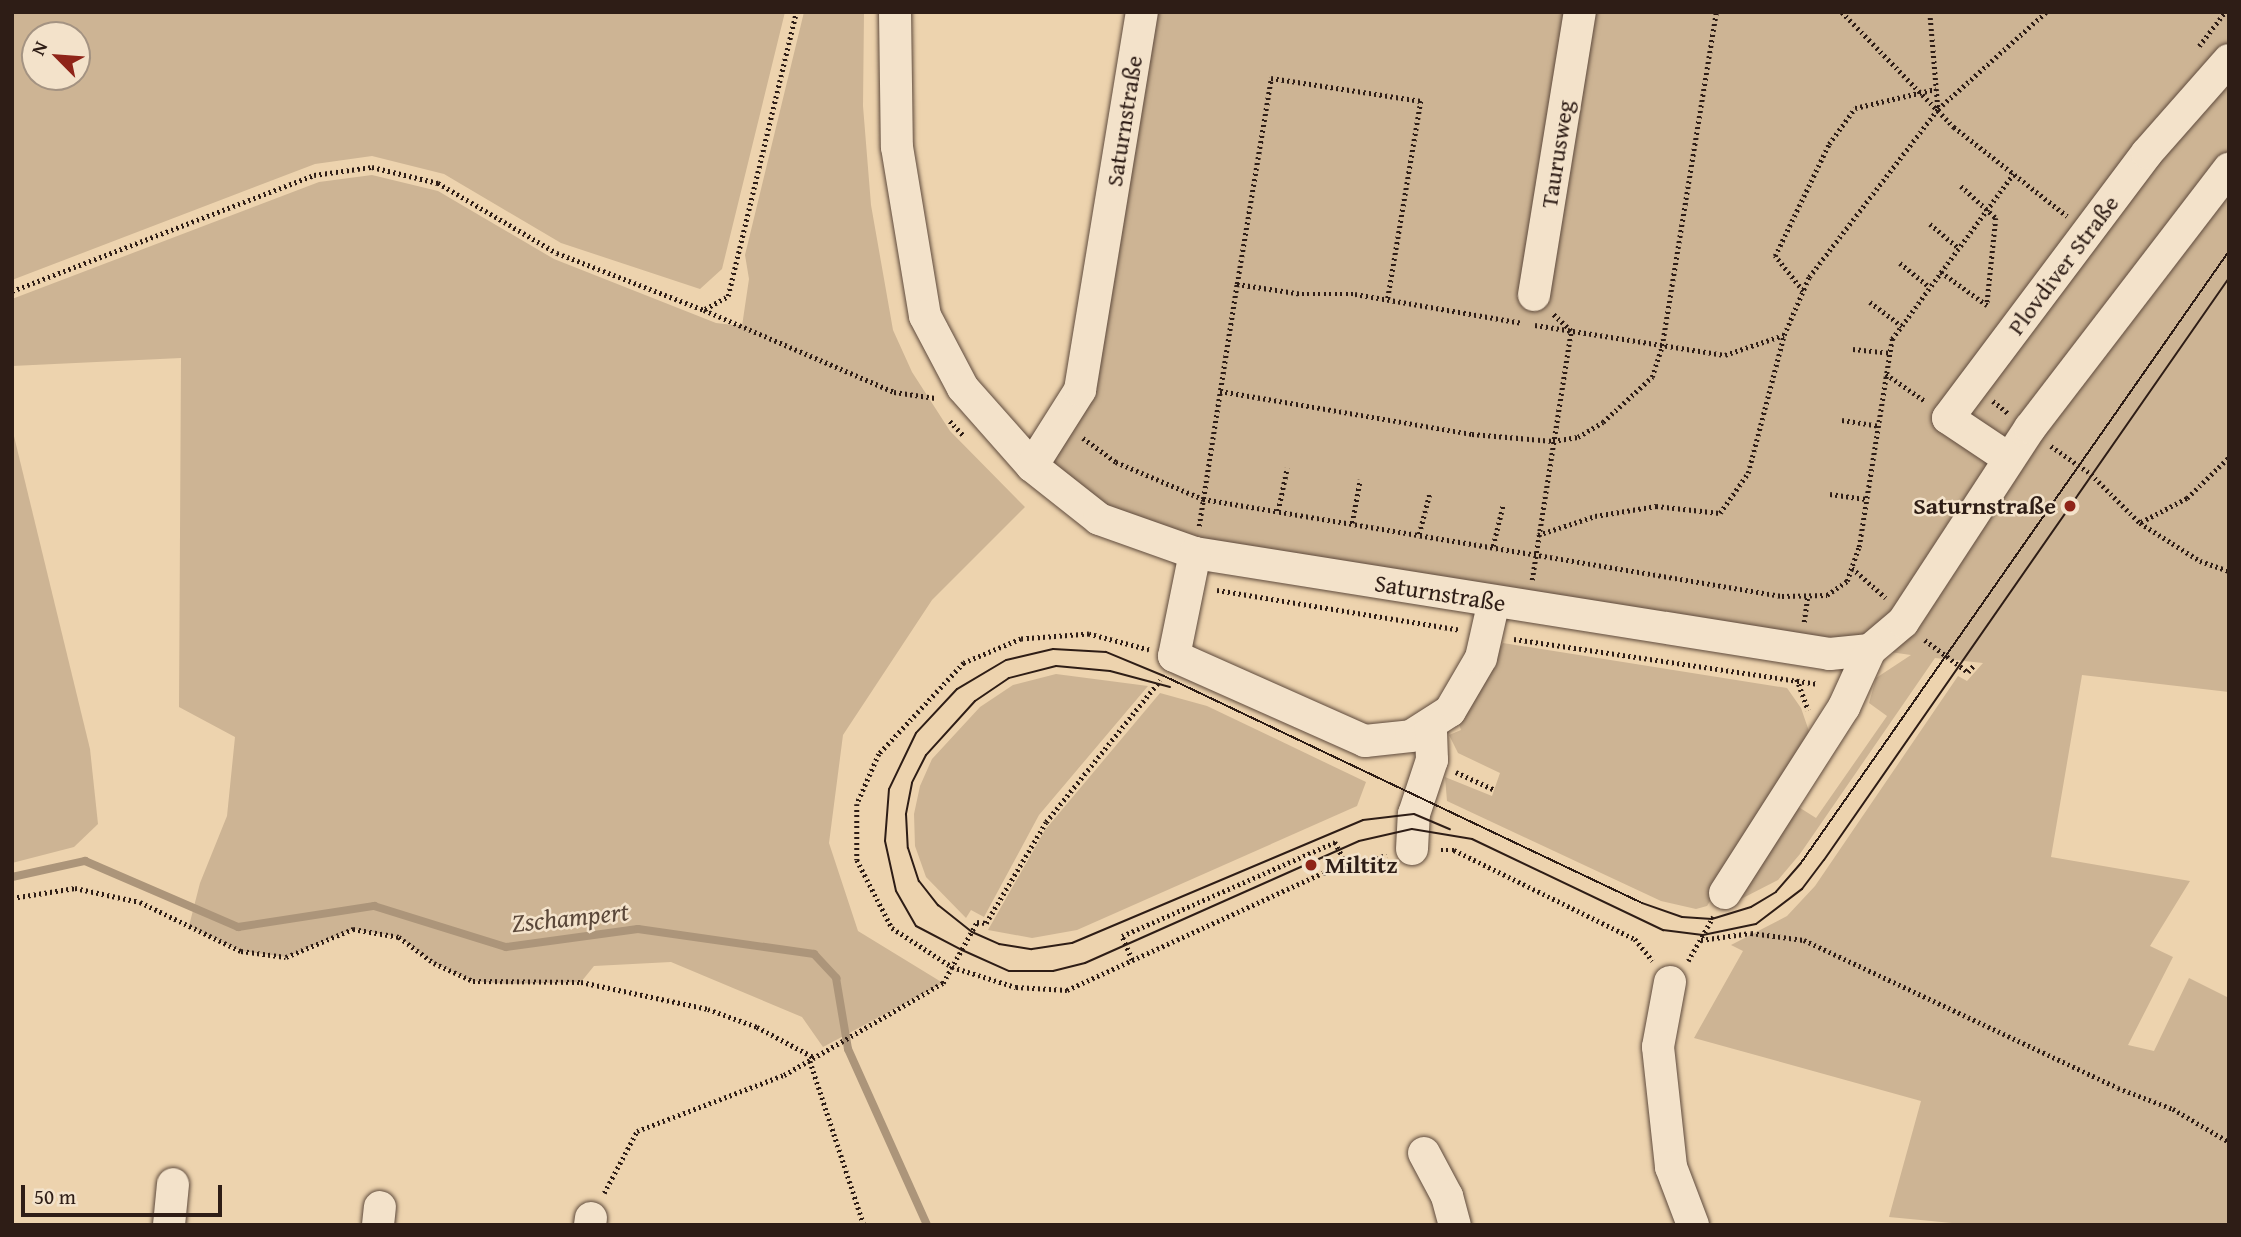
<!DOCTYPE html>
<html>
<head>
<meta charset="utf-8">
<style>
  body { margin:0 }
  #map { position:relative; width:2241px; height:1237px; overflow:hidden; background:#edd3ae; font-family:"Gentium Book Plus",serif }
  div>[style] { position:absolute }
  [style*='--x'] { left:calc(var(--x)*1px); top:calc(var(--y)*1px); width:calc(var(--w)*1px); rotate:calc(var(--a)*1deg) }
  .green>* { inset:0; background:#cdb494 }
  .stream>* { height:8px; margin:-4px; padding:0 4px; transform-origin:4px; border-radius:4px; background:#ac957a }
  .path>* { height:4.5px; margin-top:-2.25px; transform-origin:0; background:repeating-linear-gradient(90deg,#2e1d16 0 2px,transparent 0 5.5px) }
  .roads { filter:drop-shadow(0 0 2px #5e4a3c) drop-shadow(0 0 2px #5e4a3c) }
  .minor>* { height:32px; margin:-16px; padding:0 16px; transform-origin:16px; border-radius:16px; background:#f3e2ca }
  .tram>* { height:2px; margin:-1px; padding:0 1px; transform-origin:1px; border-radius:1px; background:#2e1d16 }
  .dots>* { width:19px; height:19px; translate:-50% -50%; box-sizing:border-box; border:4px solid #f3e2ca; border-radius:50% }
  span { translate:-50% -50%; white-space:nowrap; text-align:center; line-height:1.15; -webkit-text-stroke:5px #f3e2ca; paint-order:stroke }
  .street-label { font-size:24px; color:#2e1d16 }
  .poi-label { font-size:24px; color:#2e1d16; font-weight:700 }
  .right { translate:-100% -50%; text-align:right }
  .left { translate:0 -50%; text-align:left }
  .water-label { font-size:26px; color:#5a4739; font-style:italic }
  .frame { position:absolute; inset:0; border:14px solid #2e1d16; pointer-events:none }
  .north { position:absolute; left:21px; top:21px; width:70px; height:70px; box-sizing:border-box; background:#f3e2ca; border:2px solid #a49382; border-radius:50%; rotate:295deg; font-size:19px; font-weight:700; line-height:28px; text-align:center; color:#2e1d16 }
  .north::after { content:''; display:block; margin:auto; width:24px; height:32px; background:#8f2418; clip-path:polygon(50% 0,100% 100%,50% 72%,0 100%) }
  .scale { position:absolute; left:21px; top:1185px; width:201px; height:32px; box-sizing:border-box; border:4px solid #2e1d16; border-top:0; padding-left:9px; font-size:21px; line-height:24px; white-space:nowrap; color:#2e1d16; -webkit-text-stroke:5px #f3e2ca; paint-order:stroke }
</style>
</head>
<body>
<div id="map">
  <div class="green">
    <i style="clip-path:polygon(evenodd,12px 12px,785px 12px,722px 269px,700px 289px,561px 243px,444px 174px,372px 156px,315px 164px,12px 280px,12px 12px,77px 35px,77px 77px,35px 77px,35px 35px,77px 35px)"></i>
    <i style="clip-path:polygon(804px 12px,864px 12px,863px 106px,871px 205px,893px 330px,912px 372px,950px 431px,1025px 507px,932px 600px,843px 735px,829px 843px,858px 931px,943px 983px,823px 1047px,802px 1017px,671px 962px,594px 966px,581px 982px,507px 984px,473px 981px,434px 963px,399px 937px,353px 929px,286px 957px,241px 951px,189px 926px,200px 883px,227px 816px,235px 737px,179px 707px,181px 358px,12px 366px,12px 299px,319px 182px,372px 175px,438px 191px,554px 259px,716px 323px,742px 326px,749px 279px,745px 255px)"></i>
    <i style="clip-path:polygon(1142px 12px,2229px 12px,2229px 692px,2082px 675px,2051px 857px,2190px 881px,2150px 946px,2173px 957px,2128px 1045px,2154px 1051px,2189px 978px,2229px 998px,2229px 1225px,1973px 1225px,1889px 1217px,1921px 1101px,1694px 1038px,1743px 951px,1731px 945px,1787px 916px,1815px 886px,1958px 676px,1967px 681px,1983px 663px,1935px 658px,1800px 854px,1778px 880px,1737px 901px,1797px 806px,1816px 818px,1887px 716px,1869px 703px,1876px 678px,1911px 655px,1195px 553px,1032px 466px,1080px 390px)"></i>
    <i style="clip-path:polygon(12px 428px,90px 749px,98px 824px,74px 847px,12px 863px)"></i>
    <i style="clip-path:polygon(1503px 643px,1787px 688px,1801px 708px,1811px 737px,1707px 906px,1696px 909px,1661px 901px,1447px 801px,1445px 777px,1492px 796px,1500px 773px,1458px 753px,1449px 735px,1461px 730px,1456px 715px)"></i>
    <i style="clip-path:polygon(1056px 674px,1148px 686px,1039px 815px,984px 917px,971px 910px,966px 918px,926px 877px,915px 846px,914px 814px,920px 786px,932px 759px,980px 707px,1013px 685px)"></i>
    <i style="clip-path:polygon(1160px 693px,1207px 706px,1366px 782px,1357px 806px,1077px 930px,1032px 938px,988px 930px,1045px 830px)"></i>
  </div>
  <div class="stream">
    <i style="--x:12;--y:877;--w:75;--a:-12.4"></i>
    <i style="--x:85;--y:861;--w:167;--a:23.3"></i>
    <i style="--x:238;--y:927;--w:138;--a:-8.8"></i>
    <i style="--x:374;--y:906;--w:138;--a:17.3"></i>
    <i style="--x:506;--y:947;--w:133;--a:-7.8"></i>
    <i style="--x:638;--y:929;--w:178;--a:8.1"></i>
    <i style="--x:814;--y:954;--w:33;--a:47"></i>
    <i style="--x:836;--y:978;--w:72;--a:80.4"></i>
    <i style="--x:848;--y:1049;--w:193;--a:65.8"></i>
  </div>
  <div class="path">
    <i style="--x:1842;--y:12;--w:161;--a:45.8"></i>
    <i style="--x:1954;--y:127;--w:144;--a:38.2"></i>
    <i style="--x:1930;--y:12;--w:96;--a:85.2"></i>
    <i style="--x:2199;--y:46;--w:43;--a:-52.6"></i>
    <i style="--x:1961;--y:186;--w:47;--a:42.4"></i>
    <i style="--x:1996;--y:218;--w:87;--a:95.9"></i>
    <i style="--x:1930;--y:224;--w:38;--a:40"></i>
    <i style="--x:1900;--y:263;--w:38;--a:39"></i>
    <i style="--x:1941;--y:272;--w:57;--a:35.7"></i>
    <i style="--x:1237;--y:284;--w:209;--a:-80.6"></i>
    <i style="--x:1271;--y:78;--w:152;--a:8.7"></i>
    <i style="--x:1421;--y:101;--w:201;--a:99.5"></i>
    <i style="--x:12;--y:291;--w:324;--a:-21"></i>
    <i style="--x:314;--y:175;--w:59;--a:-7.9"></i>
    <i style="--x:372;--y:167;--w:68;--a:13.6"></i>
    <i style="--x:438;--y:183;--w:138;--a:30.5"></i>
    <i style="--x:557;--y:253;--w:158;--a:21.2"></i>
    <i style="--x:704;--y:310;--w:207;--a:23.3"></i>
    <i style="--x:894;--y:392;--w:42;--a:8.1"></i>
    <i style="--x:1803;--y:291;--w:45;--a:-128.7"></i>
    <i style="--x:1775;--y:256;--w:124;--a:-64.3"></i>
    <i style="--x:1829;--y:144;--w:44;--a:-54.2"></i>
    <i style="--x:1855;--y:108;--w:83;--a:-13.2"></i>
    <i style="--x:1870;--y:302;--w:40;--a:37"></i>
    <i style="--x:705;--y:309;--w:26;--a:-29"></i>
    <i style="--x:728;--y:296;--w:292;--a:-76.5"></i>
    <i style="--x:1535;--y:325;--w:192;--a:9"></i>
    <i style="--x:1725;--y:355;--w:62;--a:-18.7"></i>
    <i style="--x:1853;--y:349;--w:37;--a:6"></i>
    <i style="--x:1886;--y:374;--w:47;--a:34.7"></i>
    <i style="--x:1220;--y:391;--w:256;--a:9.7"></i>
    <i style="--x:1472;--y:434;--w:81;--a:4.9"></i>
    <i style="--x:1553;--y:441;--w:25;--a:-9"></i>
    <i style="--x:1578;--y:437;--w:29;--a:-31"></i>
    <i style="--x:1603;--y:422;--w:67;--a:-42.6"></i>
    <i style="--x:1652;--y:377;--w:33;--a:-72"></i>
    <i style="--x:1662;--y:346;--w:338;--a:-80.8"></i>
    <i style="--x:1993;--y:401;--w:19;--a:39"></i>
    <i style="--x:1842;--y:420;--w:36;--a:9"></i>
    <i style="--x:950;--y:421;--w:19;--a:47"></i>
    <i style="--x:1083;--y:438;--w:41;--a:36"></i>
    <i style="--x:1116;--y:462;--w:95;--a:23"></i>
    <i style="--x:1203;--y:499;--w:587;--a:9.51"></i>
    <i style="--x:1782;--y:596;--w:45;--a:-1.3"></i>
    <i style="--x:1827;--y:595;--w:24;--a:-35"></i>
    <i style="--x:1847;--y:581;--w:36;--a:-71"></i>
    <i style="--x:1859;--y:547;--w:211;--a:-81"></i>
    <i style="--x:1892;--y:339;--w:205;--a:-53.7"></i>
    <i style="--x:2051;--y:446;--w:49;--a:35"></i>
    <i style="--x:2091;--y:474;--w:69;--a:45"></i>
    <i style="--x:2140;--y:523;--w:71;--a:32.3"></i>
    <i style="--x:2200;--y:561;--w:31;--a:19"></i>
    <i style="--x:1830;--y:494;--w:36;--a:8"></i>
    <i style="--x:1278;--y:511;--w:44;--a:-78.2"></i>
    <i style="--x:2141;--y:522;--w:52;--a:-27.6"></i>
    <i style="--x:2187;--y:498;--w:59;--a:-44.3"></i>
    <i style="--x:1352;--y:523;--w:44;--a:-79.5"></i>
    <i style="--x:1199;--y:526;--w:245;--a:-81.1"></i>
    <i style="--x:1237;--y:284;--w:66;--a:8.7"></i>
    <i style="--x:1302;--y:294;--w:53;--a:0"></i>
    <i style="--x:1355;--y:294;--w:170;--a:9.8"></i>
    <i style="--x:1419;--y:534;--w:43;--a:-75.3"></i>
    <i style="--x:1538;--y:535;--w:60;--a:-18.4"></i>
    <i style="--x:1595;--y:516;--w:62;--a:-9.3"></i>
    <i style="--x:1656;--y:506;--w:64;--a:6.2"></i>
    <i style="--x:1720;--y:513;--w:49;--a:-55"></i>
    <i style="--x:1748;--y:473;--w:143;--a:-75.4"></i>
    <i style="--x:1784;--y:335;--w:63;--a:-66.7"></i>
    <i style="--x:1809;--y:277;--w:212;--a:-52.5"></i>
    <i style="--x:1938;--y:109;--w:145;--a:-41.9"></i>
    <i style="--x:1493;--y:546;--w:42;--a:-76.3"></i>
    <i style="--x:1852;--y:568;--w:45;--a:41.4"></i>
    <i style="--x:1532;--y:580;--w:252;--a:-81.1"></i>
    <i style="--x:1571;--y:331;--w:26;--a:-137"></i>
    <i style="--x:1217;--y:590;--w:246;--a:9.3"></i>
    <i style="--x:1804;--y:622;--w:27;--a:-82"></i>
    <i style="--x:1514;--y:639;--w:306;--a:8.4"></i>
    <i style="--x:1925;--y:640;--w:54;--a:36.7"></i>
    <i style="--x:1968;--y:672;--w:8;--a:-50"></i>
    <i style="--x:1149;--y:650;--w:62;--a:-165.1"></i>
    <i style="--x:1089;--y:634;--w:68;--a:175.8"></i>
    <i style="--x:1021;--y:639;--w:62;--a:157.2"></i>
    <i style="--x:964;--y:663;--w:125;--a:133"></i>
    <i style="--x:879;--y:754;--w:55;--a:113.7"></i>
    <i style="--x:857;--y:804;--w:56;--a:90"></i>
    <i style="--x:857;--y:860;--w:76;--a:62.8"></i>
    <i style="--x:892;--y:928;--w:72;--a:33"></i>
    <i style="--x:952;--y:967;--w:67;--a:17.4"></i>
    <i style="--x:1016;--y:987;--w:51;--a:3.4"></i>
    <i style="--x:1067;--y:990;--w:281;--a:-24.6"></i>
    <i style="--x:1323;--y:873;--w:66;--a:-15.7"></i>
    <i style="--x:1797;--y:679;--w:33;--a:70"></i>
    <i style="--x:1456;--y:772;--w:41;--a:24.7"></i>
    <i style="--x:1441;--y:850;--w:13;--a:0"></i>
    <i style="--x:1454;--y:850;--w:202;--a:26.2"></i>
    <i style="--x:1635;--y:939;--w:28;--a:51"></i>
    <i style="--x:12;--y:898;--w:64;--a:-9"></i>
    <i style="--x:75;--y:888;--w:66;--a:12.2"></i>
    <i style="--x:140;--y:902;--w:112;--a:25.9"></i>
    <i style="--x:241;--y:951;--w:45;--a:7.6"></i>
    <i style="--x:286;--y:957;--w:73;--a:-22.7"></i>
    <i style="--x:353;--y:929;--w:47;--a:9.9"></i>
    <i style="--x:399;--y:937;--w:44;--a:36.6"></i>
    <i style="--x:434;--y:963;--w:43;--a:24.8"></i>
    <i style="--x:473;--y:981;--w:108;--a:0.5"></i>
    <i style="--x:581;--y:982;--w:130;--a:12"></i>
    <i style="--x:708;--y:1009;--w:52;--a:20.2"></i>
    <i style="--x:757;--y:1027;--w:66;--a:28.1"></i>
    <i style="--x:1701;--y:940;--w:50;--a:-8"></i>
    <i style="--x:1751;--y:933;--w:53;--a:7.5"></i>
    <i style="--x:1804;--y:940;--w:347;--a:25.2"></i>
    <i style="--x:2118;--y:1088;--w:59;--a:20.9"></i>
    <i style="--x:2173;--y:1109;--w:65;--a:30.5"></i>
    <i style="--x:1132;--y:960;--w:26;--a:-113"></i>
    <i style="--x:1122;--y:936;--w:233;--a:-23.8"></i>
    <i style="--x:1335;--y:842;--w:25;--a:63"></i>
    <i style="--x:1688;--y:961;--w:51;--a:-60.4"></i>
    <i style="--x:810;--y:1061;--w:173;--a:71.8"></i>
    <i style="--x:604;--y:1193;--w:70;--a:-62"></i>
    <i style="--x:637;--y:1131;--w:157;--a:-20.9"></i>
    <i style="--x:784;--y:1075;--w:184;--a:-30.1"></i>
    <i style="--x:943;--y:983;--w:70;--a:-60.9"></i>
    <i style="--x:977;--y:922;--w:9;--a:6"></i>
    <i style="--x:986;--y:923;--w:117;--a:-59.3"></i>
    <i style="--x:1046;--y:822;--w:182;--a:-51.2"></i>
  </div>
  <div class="roads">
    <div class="minor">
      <i style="--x:895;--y:12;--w:135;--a:89.2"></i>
      <i style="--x:897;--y:147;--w:171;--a:80.6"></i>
      <i style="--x:925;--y:316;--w:81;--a:62.2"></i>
      <i style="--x:963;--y:388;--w:104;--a:48.5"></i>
      <i style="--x:1032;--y:466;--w:85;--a:38.3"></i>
      <i style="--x:1099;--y:519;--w:102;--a:19.5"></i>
      <i style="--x:1195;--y:553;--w:643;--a:9.04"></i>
      <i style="--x:1830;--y:654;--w:40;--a:-5.7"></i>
      <i style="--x:1870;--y:650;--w:43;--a:-40.3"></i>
      <i style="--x:1903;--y:622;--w:232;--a:-56.8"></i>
      <i style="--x:2030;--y:428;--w:327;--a:-52.5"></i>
      <i style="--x:1534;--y:295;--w:287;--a:-80.8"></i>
      <i style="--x:2008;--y:458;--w:72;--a:-146.3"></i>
      <i style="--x:1948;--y:418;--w:331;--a:-53.1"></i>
      <i style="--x:2147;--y:153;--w:124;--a:-48.6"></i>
      <i style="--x:1032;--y:466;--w:90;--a:-57.7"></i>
      <i style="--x:1080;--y:390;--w:383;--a:-80.7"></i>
      <i style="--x:1195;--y:553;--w:105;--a:101.5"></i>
      <i style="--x:1174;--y:656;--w:209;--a:24"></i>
      <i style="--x:1365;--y:741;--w:46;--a:-6.2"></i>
      <i style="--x:1411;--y:736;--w:46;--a:-32.7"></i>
      <i style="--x:1450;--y:711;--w:61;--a:-59.7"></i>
      <i style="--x:1481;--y:658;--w:58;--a:-77.2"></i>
      <i style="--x:1412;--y:849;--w:35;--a:-87"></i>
      <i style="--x:1414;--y:814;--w:57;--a:-71.6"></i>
      <i style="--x:1432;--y:760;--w:34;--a:-92"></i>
      <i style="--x:1725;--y:893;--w:221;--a:-57.4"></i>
      <i style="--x:1844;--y:707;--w:63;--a:-65.5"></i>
      <i style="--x:1670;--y:982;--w:66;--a:100.5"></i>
      <i style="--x:1658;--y:1047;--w:121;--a:83.8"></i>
      <i style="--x:1671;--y:1167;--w:62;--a:69.2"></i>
      <i style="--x:1424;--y:1153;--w:49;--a:61.9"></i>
      <i style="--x:1447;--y:1196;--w:30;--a:75"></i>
      <i style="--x:169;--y:1225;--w:41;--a:-84.4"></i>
      <i style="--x:378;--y:1225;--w:18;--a:-84"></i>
      <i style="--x:590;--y:1225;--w:7;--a:-82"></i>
    </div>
  </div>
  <div class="tram">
    <i style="--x:2229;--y:251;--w:747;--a:124.97"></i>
    <i style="--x:1801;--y:863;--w:38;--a:131"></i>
    <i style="--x:1776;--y:892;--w:29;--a:149"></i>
    <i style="--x:1751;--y:907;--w:41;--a:162.9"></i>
    <i style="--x:1712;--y:919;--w:30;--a:-176"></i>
    <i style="--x:1682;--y:917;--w:42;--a:-160.7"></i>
    <i style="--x:1642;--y:903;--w:529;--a:-154.6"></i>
    <i style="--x:1164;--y:676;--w:63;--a:-157.5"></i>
    <i style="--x:1106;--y:652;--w:53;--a:-176.8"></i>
    <i style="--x:1053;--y:649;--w:48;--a:166.8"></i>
    <i style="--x:1006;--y:660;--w:57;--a:149.4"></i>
    <i style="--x:957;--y:689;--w:60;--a:133"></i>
    <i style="--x:916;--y:733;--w:62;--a:115.7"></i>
    <i style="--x:889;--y:789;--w:52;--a:94.4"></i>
    <i style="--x:885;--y:841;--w:51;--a:77.6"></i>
    <i style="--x:896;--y:891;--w:40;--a:60.3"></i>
    <i style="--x:916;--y:926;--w:52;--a:27.6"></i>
    <i style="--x:962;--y:950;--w:51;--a:24.1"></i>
    <i style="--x:1009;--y:971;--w:44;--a:0"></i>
    <i style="--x:1053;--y:971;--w:33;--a:-14"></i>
    <i style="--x:1085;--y:963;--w:300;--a:-24"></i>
    <i style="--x:1359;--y:841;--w:54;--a:-12.8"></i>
    <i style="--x:1412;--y:829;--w:61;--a:9.5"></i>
    <i style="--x:1472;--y:839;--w:212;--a:25.5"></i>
    <i style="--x:1663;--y:930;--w:40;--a:7.1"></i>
    <i style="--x:1703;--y:935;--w:54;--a:-11.7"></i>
    <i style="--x:1756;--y:924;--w:58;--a:-37.3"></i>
    <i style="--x:1802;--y:889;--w:36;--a:-53"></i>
    <i style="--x:1824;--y:860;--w:709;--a:-55.17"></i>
    <i style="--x:1170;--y:687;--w:62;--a:-165.1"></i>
    <i style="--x:1110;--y:671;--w:54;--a:-174.7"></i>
    <i style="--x:1056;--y:666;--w:49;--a:165.7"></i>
    <i style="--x:1009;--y:678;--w:41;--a:145.9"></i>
    <i style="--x:975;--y:701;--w:73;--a:132.2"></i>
    <i style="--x:926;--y:755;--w:31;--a:117"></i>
    <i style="--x:912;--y:783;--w:32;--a:101"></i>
    <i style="--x:906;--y:814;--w:34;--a:87"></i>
    <i style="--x:908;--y:848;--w:35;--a:72"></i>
    <i style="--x:919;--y:881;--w:31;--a:52"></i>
    <i style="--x:938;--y:905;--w:43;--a:38.5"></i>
    <i style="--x:972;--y:932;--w:30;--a:24"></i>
    <i style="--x:999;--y:944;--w:33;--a:9"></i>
    <i style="--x:1032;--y:949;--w:40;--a:-8.5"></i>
    <i style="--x:1072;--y:943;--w:316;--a:-22.9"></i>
    <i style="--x:1363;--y:820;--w:51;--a:-6.7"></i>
    <i style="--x:1414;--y:814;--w:39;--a:23"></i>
  </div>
  <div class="dots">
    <i style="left:2070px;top:506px;background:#8f2418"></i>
    <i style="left:1311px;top:865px;background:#8f2418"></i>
  </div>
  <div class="street-label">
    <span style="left:1124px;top:121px;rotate:-81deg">Saturnstraße</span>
    <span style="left:1557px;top:154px;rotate:-81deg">Taurusweg</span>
    <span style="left:2063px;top:265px;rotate:-53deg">Plovdiver Straße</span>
    <span style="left:1440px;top:593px;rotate:9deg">Saturnstraße</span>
  </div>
  <div class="poi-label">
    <span class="right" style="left:2056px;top:506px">Saturnstraße</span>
    <span class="left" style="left:1325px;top:865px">Miltitz</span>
  </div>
  <div class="water-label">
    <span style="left:570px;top:917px;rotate:-6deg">Zschampert</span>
  </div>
  <div class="frame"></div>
  <div class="north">N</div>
  <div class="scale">50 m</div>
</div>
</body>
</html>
